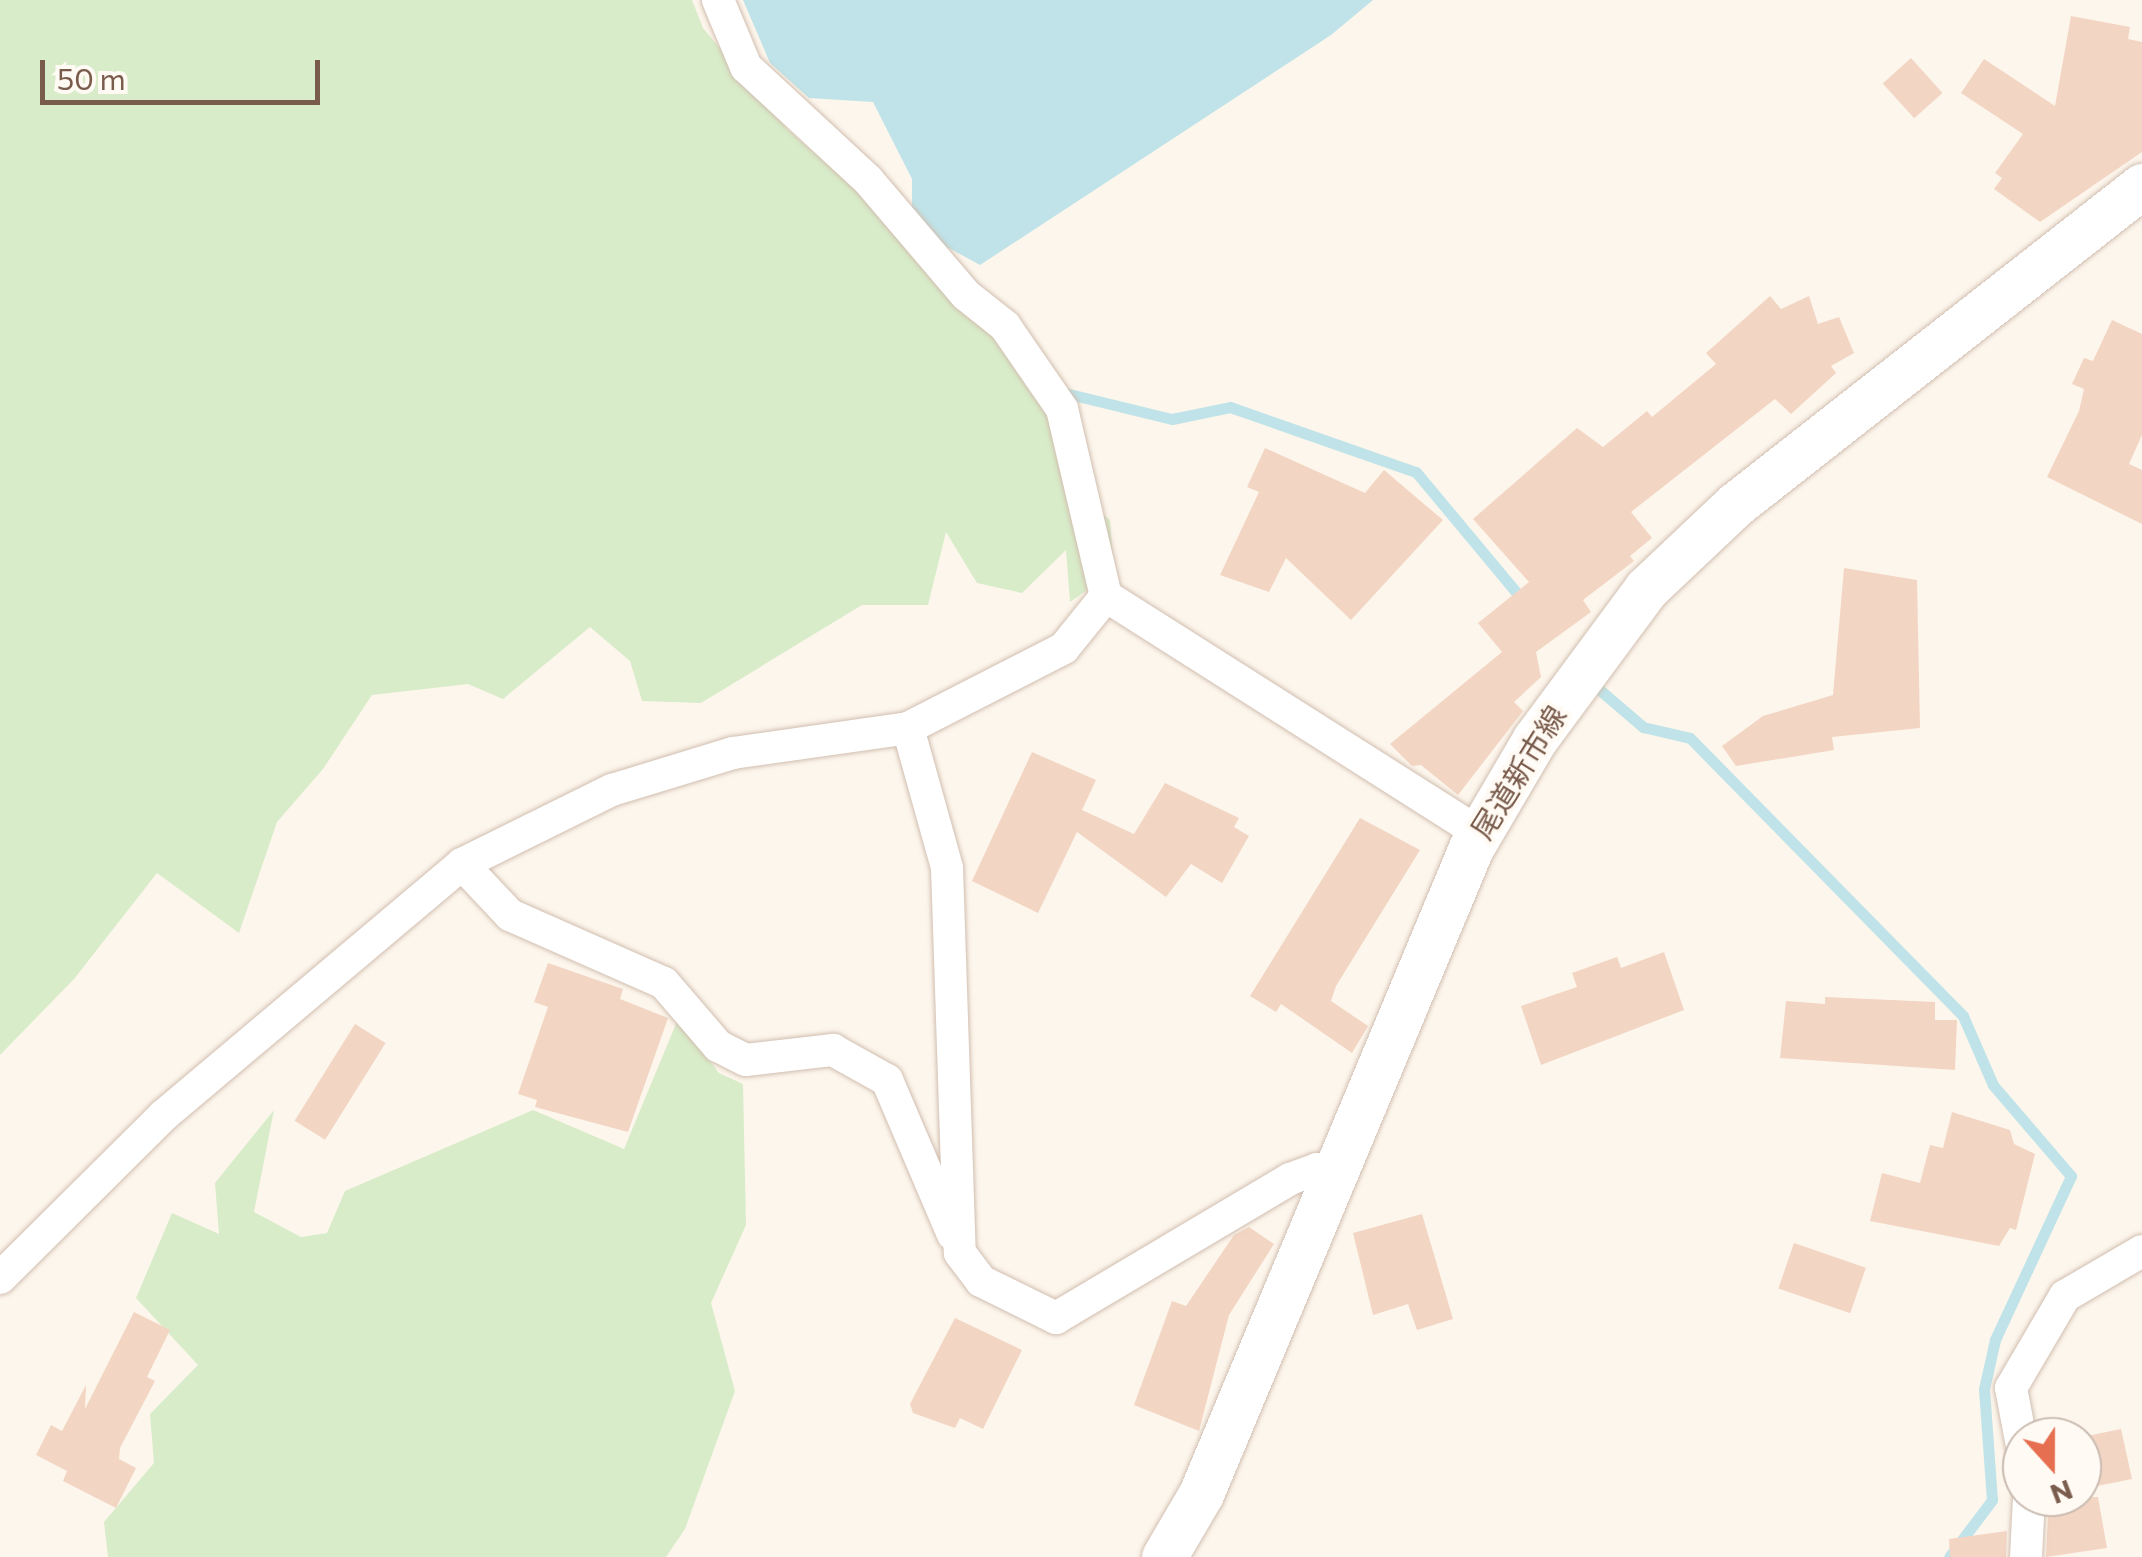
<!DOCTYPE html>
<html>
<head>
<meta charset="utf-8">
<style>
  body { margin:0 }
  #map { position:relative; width:2142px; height:1557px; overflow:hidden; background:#fdf6ec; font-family:Commissioner,"Noto Sans JP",sans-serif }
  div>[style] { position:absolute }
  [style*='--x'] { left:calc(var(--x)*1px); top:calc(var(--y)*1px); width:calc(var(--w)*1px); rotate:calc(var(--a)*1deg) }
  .green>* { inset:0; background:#d8ecc9 }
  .water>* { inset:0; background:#bfe3e8 }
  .stream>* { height:11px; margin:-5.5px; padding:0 5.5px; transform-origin:5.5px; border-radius:5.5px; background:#bfe3e8 }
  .building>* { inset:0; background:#f3d5c3; transform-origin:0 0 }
  .roads { filter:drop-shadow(0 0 2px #d1beb0) drop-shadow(0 0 2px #d1beb0) }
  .street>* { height:32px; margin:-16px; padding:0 16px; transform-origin:16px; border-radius:16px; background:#fff }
  .secondary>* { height:45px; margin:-22.5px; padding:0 22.5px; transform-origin:22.5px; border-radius:22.5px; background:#fff }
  span { translate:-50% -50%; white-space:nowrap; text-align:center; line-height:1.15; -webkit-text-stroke:8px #fffaf3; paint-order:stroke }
  .street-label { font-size:30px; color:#7a5c4d }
  .north { position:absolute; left:2002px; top:1417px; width:100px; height:100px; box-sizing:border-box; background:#fffaf3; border:2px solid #cabbb1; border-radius:50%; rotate:159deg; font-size:28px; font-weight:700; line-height:40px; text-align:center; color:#7a5c4d }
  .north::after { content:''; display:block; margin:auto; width:35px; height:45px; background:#e76f51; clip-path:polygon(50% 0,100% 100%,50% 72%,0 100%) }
  .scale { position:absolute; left:40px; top:60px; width:280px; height:45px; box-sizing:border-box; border:5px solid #7a5c4d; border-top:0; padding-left:12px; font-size:30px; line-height:35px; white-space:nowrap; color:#7a5c4d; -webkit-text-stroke:8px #fffaf3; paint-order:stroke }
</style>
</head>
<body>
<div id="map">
  <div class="green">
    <i style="clip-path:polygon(0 0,692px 0,703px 28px,788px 130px,900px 228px,1011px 349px,1052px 423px,1070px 487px,1110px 520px,1114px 571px,1070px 602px,1066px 550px,1022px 593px,977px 583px,946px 532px,928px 605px,862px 605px,701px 703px,642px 701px,630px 661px,590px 627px,503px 699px,468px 684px,372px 695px,323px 769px,277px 822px,239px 933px,157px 873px,74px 979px,0 1055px)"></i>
    <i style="clip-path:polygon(678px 1019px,719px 1073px,743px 1084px,746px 1225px,711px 1303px,735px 1391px,685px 1529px,666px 1557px,108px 1557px,104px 1522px,154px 1463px,150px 1414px,198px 1365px,136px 1298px,172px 1213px,219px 1234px,215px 1183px,274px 1110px,254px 1212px,301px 1237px,327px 1233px,345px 1191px,533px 1110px,624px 1149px)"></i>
  </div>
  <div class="water">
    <i style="clip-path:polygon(743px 0,1373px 0,1331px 35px,980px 265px,912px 228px,912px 179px,873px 102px,809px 98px,770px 63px)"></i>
  </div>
  <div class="stream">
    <i style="--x:1061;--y:392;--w:114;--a:13.7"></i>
    <i style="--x:1172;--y:419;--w:59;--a:-11.7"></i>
    <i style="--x:1230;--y:407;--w:197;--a:19.3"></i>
    <i style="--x:1416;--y:472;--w:170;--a:50.2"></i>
    <i style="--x:1594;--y:685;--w:65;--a:40.6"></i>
    <i style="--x:1643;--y:727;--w:48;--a:13.2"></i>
    <i style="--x:1690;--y:738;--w:390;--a:45.5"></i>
    <i style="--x:1963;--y:1016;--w:75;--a:66.5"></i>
    <i style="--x:1993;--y:1085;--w:120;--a:49.4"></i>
    <i style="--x:2071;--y:1176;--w:181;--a:114.9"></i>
    <i style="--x:1995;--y:1340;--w:50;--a:102.7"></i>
    <i style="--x:1984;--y:1389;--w:111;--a:85.9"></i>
    <i style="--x:1992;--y:1500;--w:71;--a:127"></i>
  </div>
  <div class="building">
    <i style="clip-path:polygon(2071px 16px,2130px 27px,2128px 39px,2142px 42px,2142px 152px,2040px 222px,1994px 189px,2002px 178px,1995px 173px,2023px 134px,1961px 93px,1984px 59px,2055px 106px)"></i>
    <i style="left:1911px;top:58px;width:47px;height:38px;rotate:48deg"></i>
    <i style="clip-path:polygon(1770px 296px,1781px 309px,1809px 296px,1818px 324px,1839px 317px,1854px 353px,1831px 366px,1836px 373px,1791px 414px,1775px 399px,1631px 512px,1652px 538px,1630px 556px,1634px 561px,1583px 600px,1591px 612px,1536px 652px,1541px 677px,1514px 702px,1523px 711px,1458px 795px,1421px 765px,1412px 766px,1390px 744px,1502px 652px,1478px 623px,1529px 582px,1473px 519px,1577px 428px,1603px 447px,1647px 411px,1652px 417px,1716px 364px,1706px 353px)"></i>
    <i style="clip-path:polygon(2112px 320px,2142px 334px,2142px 435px,2129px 464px,2142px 470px,2142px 524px,2047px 477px,2079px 411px,2084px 389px,2072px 384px,2084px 358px,2093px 361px)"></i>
    <i style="clip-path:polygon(1265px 448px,1365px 493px,1384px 470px,1443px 520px,1351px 620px,1286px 558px,1269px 592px,1220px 575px,1259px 492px,1247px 487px)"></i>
    <i style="clip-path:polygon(1844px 568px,1917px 580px,1920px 728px,1832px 737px,1834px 750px,1736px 766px,1722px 746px,1763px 716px,1833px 695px)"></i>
    <i style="clip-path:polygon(1032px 752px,1096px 780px,1082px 810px,1134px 834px,1165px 783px,1239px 818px,1234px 827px,1249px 836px,1222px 883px,1191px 864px,1166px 897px,1077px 832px,1038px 913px,972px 881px)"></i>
    <i style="clip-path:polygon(1360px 818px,1420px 850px,1336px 986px,1331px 1001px,1368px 1026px,1352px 1053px,1281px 1004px,1276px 1012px,1250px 996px)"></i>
    <i style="clip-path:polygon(1664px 952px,1684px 1010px,1541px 1065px,1521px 1006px,1577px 987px,1572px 973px,1617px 957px,1621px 968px)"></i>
    <i style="clip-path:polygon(548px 963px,623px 989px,620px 999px,668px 1018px,628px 1132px,535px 1107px,537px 1100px,518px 1094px,548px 1007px,534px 1002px)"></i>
    <i style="clip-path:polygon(1825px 997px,1935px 1002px,1935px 1020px,1957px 1020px,1955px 1070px,1780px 1058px,1786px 1001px,1825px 1004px)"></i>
    <i style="left:355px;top:1024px;width:36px;height:114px;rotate:32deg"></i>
    <i style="clip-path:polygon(1952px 1112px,2010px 1130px,2014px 1144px,2035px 1154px,2016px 1230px,2010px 1228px,1999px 1246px,1870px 1221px,1882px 1173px,1920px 1183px,1930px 1145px,1943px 1148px)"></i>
    <i style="clip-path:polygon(1422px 1214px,1453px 1319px,1417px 1330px,1408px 1304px,1373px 1315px,1353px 1233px)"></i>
    <i style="clip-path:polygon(1249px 1227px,1274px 1244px,1229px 1315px,1199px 1431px,1134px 1405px,1172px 1301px,1186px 1306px,1234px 1235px)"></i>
    <i style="left:1794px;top:1243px;width:76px;height:48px;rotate:19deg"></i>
    <i style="clip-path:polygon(134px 1312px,170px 1330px,147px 1377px,155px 1381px,120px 1448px,119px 1459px,136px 1468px,116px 1508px,63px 1481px,67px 1471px,36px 1455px,51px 1425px,62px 1431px,86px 1385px,85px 1409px)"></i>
    <i style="clip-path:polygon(955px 1318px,1022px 1350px,983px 1429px,960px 1418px,955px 1428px,913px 1413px,910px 1404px)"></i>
    <i style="clip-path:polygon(2121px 1429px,2132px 1479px,2082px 1489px,2082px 1437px)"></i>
    <i style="clip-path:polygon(2049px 1497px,2098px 1497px,2107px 1548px,2046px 1557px)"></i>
    <i style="clip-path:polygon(2007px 1531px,2006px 1557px,1950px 1557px,1949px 1539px)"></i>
  </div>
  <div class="roads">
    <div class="street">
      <i style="--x:718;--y:0;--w:73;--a:67.3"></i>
      <i style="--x:746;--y:67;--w:166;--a:42.8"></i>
      <i style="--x:868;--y:180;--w:151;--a:49.6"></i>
      <i style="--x:966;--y:295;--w:50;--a:38.5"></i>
      <i style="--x:1005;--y:326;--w:101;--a:55.5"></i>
      <i style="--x:1062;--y:409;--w:192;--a:76.8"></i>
      <i style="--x:1106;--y:596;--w:443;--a:32.4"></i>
      <i style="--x:908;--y:728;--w:145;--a:74.4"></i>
      <i style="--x:947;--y:868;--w:385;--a:88.1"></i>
      <i style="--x:960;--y:1253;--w:35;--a:53"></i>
      <i style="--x:981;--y:1281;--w:84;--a:26.3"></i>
      <i style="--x:1056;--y:1318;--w:272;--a:-30.7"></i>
      <i style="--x:1290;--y:1179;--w:29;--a:-20"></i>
      <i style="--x:1317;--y:1169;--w:18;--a:13"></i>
      <i style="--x:462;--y:864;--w:70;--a:46.7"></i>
      <i style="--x:510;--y:915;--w:168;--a:23.8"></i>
      <i style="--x:664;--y:983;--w:83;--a:49.4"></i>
      <i style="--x:718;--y:1046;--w:31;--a:27"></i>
      <i style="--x:746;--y:1060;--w:88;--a:-6.6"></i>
      <i style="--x:833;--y:1050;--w:62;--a:29.1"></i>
      <i style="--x:887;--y:1080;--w:168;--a:66.9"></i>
      <i style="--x:0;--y:1278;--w:230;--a:-44.8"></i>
      <i style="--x:163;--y:1116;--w:391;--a:-40.1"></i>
      <i style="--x:462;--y:864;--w:167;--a:-26.3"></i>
      <i style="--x:612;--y:790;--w:127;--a:-17"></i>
      <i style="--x:733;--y:753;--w:177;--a:-8.1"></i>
      <i style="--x:908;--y:728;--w:175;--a:-27.1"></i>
      <i style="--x:1064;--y:648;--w:67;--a:-51.1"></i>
      <i style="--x:2022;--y:1446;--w:59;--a:-100.7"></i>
      <i style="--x:2011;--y:1388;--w:107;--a:-59.6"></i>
      <i style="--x:2065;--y:1296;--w:89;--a:-30.3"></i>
      <i style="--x:2026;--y:1557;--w:60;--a:-87.1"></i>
    </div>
    <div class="secondary">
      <i style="--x:1164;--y:1557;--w:73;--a:-59.6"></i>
      <i style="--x:1201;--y:1494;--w:700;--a:-67.32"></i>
      <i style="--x:1471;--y:848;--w:126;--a:-59.6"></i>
      <i style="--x:1535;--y:739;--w:187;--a:-53.5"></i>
      <i style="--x:1646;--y:589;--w:124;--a:-43.4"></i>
      <i style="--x:1736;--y:504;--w:516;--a:-38.07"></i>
    </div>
  </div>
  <div class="street-label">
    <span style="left:1518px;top:772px;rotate:-58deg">尾道新市線</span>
  </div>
  <div class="north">N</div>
  <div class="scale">50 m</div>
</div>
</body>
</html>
